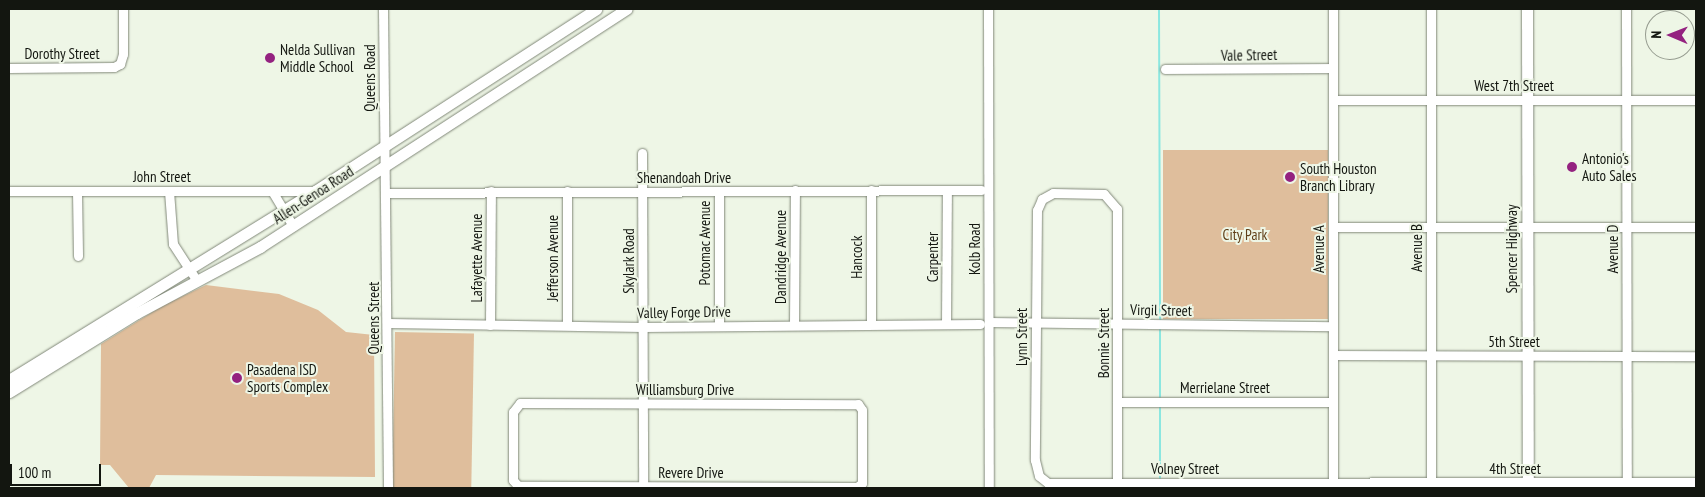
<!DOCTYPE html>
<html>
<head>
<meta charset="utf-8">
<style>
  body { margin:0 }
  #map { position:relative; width:1705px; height:497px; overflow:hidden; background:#eef6e6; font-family:"PT Sans Narrow",sans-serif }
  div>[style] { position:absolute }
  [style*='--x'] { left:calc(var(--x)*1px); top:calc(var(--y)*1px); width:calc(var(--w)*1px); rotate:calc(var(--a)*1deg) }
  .green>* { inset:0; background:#dfbe9c; transform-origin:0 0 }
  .stream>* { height:2px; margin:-1px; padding:0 1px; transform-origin:1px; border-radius:1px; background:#8be7e0 }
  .roads { filter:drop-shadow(0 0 1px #818879) drop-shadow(0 0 1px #818879) }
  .minor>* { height:9px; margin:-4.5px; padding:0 4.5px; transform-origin:4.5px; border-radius:4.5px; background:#fff }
  .major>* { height:11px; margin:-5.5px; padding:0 5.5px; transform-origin:5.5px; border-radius:5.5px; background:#fff }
  .dots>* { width:14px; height:14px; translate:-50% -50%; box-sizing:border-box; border:2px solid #eef6e6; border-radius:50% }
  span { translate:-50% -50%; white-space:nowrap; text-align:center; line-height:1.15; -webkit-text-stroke:4px #eef6e6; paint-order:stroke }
  .poi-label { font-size:15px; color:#131610 }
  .left { translate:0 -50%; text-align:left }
  .street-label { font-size:15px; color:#131610 }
  .park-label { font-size:15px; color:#603f18 }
  .frame { position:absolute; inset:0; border:10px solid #131610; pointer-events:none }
  .north { position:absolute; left:1645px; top:10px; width:50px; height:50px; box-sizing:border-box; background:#eef6e6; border:1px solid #969c90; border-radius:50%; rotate:271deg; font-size:14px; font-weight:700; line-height:20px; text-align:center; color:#131610 }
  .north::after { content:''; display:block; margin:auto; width:18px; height:22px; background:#942280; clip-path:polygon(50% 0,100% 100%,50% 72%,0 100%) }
  .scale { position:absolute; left:10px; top:464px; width:91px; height:22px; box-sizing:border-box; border:2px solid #131610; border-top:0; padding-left:6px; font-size:15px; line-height:18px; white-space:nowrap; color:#131610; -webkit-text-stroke:4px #eef6e6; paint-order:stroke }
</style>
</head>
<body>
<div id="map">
  <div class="green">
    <i style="left:1163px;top:150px;width:165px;height:169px"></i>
    <i style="clip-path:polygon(206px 285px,279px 294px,318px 310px,346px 332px,374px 335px,375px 477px,156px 475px,149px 488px,129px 488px,110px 465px,100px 465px,101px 344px,162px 306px)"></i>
    <i style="left:395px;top:332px;width:79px;height:156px;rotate:1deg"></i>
  </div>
  <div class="stream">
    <i style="--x:1159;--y:9;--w:310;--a:89.8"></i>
    <i style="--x:1160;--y:329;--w:68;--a:90"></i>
    <i style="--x:1160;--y:407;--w:71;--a:90"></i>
  </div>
  <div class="roads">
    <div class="minor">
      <i style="--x:383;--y:9;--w:479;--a:89.4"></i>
      <i style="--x:988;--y:9;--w:479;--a:89.9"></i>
      <i style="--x:1626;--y:9;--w:479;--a:89.9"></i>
      <i style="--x:9;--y:68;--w:105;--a:-0.5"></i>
      <i style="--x:114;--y:67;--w:7;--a:-27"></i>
      <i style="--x:120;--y:64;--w:10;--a:-73"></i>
      <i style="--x:123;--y:54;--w:45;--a:-90"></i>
      <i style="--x:1165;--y:69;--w:168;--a:-0.3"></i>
      <i style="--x:1333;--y:100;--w:363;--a:0"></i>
      <i style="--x:642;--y:153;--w:335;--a:89.8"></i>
      <i style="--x:871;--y:190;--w:134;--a:90"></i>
      <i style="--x:9;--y:191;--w:304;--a:0"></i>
      <i style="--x:77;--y:191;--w:65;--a:89.1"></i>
      <i style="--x:169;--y:191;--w:53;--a:85.7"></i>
      <i style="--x:173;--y:244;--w:44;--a:57"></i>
      <i style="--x:272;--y:191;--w:41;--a:59"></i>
      <i style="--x:567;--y:191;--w:134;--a:90"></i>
      <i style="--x:387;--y:193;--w:594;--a:-0.29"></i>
      <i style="--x:1333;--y:227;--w:363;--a:0"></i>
      <i style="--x:989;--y:322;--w:344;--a:0.7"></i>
      <i style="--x:388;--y:323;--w:255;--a:0.9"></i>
      <i style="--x:643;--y:327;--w:337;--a:-0.5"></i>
      <i style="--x:946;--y:324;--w:134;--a:-89.6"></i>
      <i style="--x:490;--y:325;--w:134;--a:-89.6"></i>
      <i style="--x:719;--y:325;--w:134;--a:-90"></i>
      <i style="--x:794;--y:325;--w:135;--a:-89.6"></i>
      <i style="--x:1333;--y:355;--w:363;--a:0.2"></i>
      <i style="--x:1117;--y:402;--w:215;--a:0"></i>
      <i style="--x:520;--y:403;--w:338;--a:0.2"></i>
      <i style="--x:858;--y:404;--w:7;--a:56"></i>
      <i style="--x:862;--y:410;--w:73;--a:90"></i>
      <i style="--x:862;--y:483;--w:6;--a:141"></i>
      <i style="--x:857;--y:487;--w:339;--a:-179.8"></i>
      <i style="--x:518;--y:486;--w:8;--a:-130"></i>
      <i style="--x:513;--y:480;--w:68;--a:-90"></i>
      <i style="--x:513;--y:412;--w:11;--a:-52"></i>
      <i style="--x:1117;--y:483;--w:274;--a:-90"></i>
      <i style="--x:1117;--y:209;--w:20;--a:-131"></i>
      <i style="--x:1104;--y:194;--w:51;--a:-178.9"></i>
      <i style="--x:1053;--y:193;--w:13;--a:151"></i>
      <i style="--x:1042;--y:199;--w:12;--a:114"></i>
      <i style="--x:1037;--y:210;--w:250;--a:90.5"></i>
      <i style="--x:1035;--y:460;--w:16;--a:76"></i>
      <i style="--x:1039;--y:476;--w:11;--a:38"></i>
      <i style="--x:1048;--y:483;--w:5;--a:0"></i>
      <i style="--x:1053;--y:483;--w:643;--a:-0.09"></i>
      <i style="--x:1333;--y:488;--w:479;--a:-90"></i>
      <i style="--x:1431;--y:488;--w:479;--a:-90"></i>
    </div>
    <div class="major">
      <i style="--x:1527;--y:9;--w:479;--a:89.9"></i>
      <i style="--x:9;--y:380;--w:360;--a:-31.7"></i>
      <i style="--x:315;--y:191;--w:335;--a:-32.9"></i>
      <i style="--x:9;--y:392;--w:150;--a:-31.7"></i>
      <i style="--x:137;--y:313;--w:140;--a:-28.2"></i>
      <i style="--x:260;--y:247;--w:437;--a:-33"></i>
    </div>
  </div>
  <div class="dots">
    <i style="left:270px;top:58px;background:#942280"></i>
    <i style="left:1572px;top:167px;background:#942280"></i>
    <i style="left:1290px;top:177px;background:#942280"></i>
    <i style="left:237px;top:378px;background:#942280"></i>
  </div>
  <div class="poi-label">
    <span class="left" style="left:280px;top:58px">Nelda Sullivan<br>Middle School</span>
    <span class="left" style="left:1582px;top:167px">Antonio's<br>Auto Sales</span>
    <span class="left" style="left:1300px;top:177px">South Houston<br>Branch Library</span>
    <span class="left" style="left:247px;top:378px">Pasadena ISD<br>Sports Complex</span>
  </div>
  <div class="street-label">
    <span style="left:62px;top:54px">Dorothy Street</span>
    <span style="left:1249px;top:55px;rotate:-1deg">Vale Street</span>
    <span style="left:370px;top:78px;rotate:-90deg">Queens Road</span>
    <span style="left:1514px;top:86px">West 7th Street</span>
    <span style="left:162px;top:177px">John Street</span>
    <span style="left:684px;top:178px">Shenandoah Drive</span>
    <span style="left:313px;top:195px;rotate:-33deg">Allen-Genoa Road</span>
    <span style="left:705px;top:243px;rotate:-90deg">Potomac Avenue</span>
    <span style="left:1417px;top:248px;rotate:-90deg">Avenue B</span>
    <span style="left:975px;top:249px;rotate:-90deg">Kolb Road</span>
    <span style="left:1319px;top:249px;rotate:-90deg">Avenue A</span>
    <span style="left:1512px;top:249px;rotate:-90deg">Spencer Highway</span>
    <span style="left:1613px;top:249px;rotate:-90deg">Avenue D</span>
    <span style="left:781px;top:257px;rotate:-90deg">Dandridge Avenue</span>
    <span style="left:857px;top:257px;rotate:-90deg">Hancock</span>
    <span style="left:933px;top:257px;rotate:-90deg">Carpenter</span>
    <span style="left:477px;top:258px;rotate:-90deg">Lafayette Avenue</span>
    <span style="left:553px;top:258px;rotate:-90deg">Jefferson Avenue</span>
    <span style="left:629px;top:261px;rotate:-90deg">Skylark Road</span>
    <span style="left:1161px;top:310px;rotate:1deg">Virgil Street</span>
    <span style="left:684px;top:312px;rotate:-1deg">Valley Forge Drive</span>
    <span style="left:374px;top:318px;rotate:-90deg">Queens Street</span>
    <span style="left:1022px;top:337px;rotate:-90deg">Lynn Street</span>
    <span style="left:1514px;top:342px">5th Street</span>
    <span style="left:1104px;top:343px;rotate:-90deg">Bonnie Street</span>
    <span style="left:1225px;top:388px">Merrielane Street</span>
    <span style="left:685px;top:390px">Williamsburg Drive</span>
    <span style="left:1185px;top:469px">Volney Street</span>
    <span style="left:1515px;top:469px">4th Street</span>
    <span style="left:691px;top:473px">Revere Drive</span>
  </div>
  <div class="park-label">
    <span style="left:1245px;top:235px">City Park</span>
  </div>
  <div class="frame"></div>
  <div class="north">N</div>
  <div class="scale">100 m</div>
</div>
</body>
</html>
